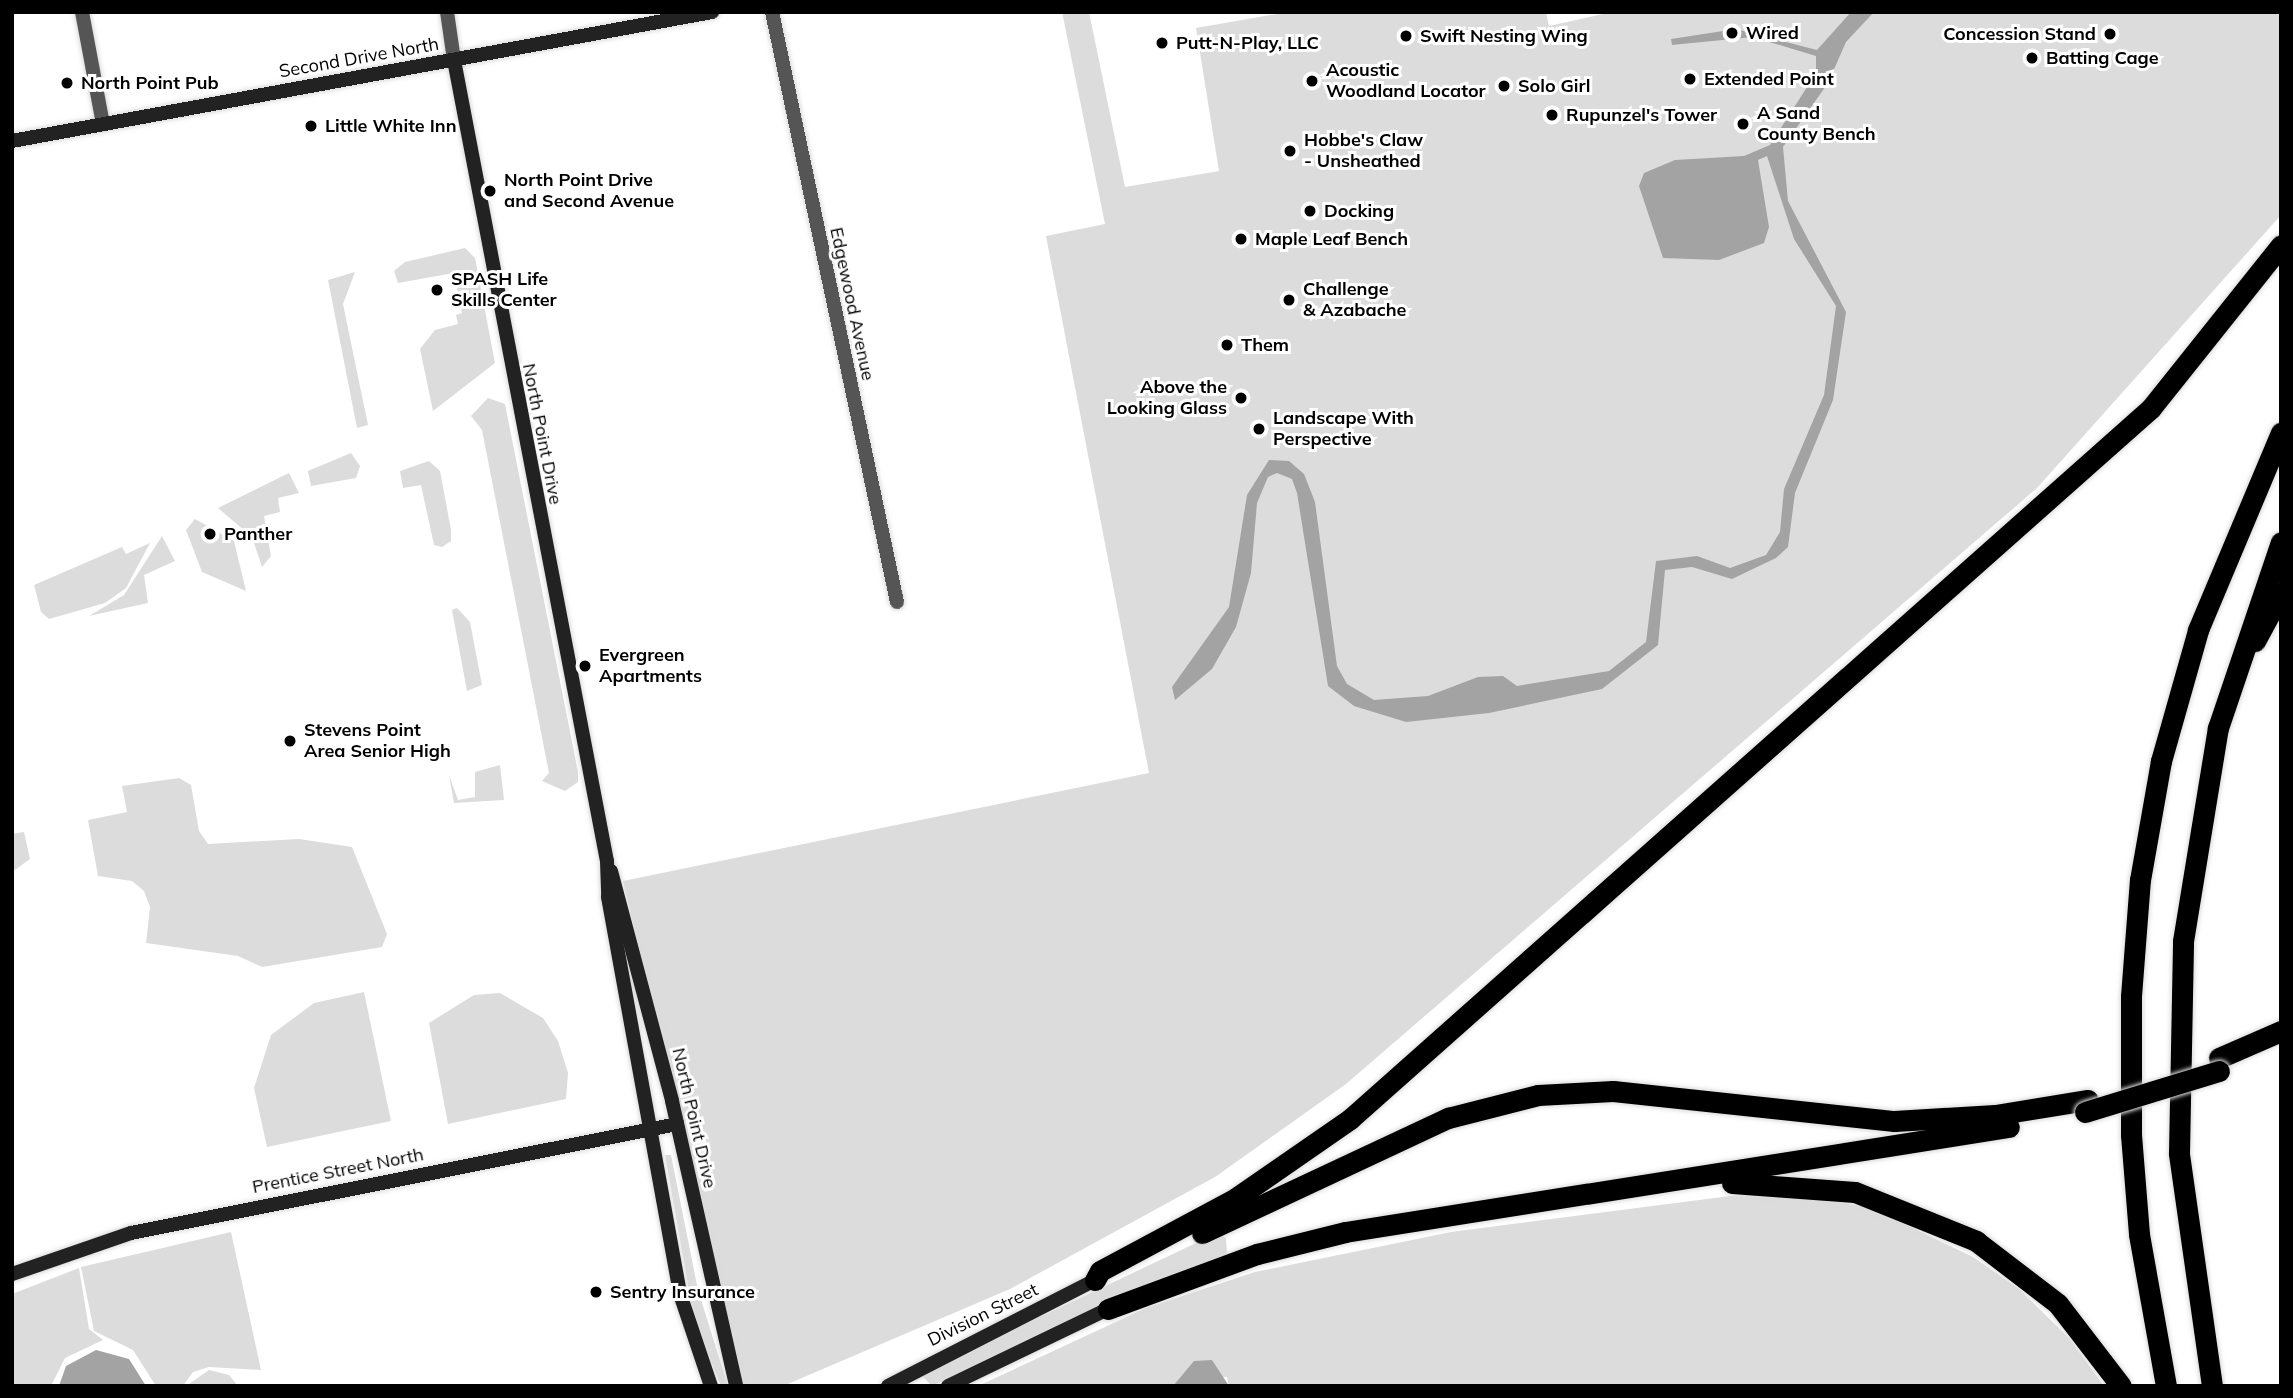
<!DOCTYPE html>
<html>
<head>
<meta charset="utf-8">
<style>
  body { margin:0 }
  #map { position:relative; width:2293px; height:1398px; overflow:hidden; background:#fff; font-family:Mulish,sans-serif }
  div>[style] { position:absolute }
  [style*='--x'] { left:calc(var(--x)*1px); top:calc(var(--y)*1px); width:calc(var(--w)*1px); rotate:calc(var(--a)*1deg) }
  .green>* { inset:0; background:#dcdcdc }
  .water>* { inset:0; background:#a3a3a3 }
  .roads { filter:drop-shadow(0 0 2px #dbdbdb) drop-shadow(0 0 2px #dbdbdb) }
  .street>* { height:14px; margin:-7px; padding:0 7px; transform-origin:7px; border-radius:7px; background:#555 }
  .secondary>* { height:14px; margin:-7px; padding:0 7px; transform-origin:7px; border-radius:7px; background:#222 }
  .highway>* { height:21px; margin:-10.5px; padding:0 10.5px; transform-origin:10.5px; border-radius:10.5px; background:#000 }
  .bridges { filter:drop-shadow(0 0 2px #dbdbdb) drop-shadow(0 0 2px #dbdbdb) }
  .highway-bridge>* { height:21px; margin:-10.5px; padding:0 10.5px; transform-origin:10.5px; border-radius:10.5px; background:#000 }
  .dots>* { width:19px; height:19px; translate:-50% -50%; box-sizing:border-box; border:4px solid #fff; border-radius:50% }
  span { translate:-50% -50%; white-space:nowrap; text-align:center; line-height:1.15; -webkit-text-stroke:6px #fff; paint-order:stroke }
  .poi-label { font-size:18px; color:#000; font-weight:700 }
  .left { translate:0 -50%; text-align:left }
  .right { translate:-100% -50%; text-align:right }
  .street-label { font-size:18px; color:#000 }
  .frame { position:absolute; inset:0; border:14px solid #000; pointer-events:none }
</style>
</head>
<body>
<div id="map">
  <div class="green">
    <i style="clip-path:polygon(1062px 12px,1089px 12px,1125px 187px,1219px 171px,1196px 28px,1288px 12px,1546px 12px,1549px 26px,1612px 12px,2281px 12px,2281px 215px,2037px 488px,1346px 1084px,1215px 1177px,1010px 1289px,783px 1386px,741px 1386px,623px 881px,1149px 773px,1046px 236px,1105px 224px)"></i>
    <i style="clip-path:polygon(465px 248px,475px 258px,495px 363px,433px 411px,420px 349px,435px 330px,458px 324px,456px 315px,462px 313px,454px 273px,398px 283px,394px 271px,405px 262px)"></i>
    <i style="clip-path:polygon(355px 272px,343px 304px,368px 425px,357px 428px,328px 280px)"></i>
    <i style="clip-path:polygon(488px 398px,505px 404px,578px 772px,578px 782px,565px 791px,542px 781px,549px 773px,482px 430px,471px 416px)"></i>
    <i style="clip-path:polygon(351px 453px,360px 466px,356px 478px,311px 486px,308px 471px)"></i>
    <i style="clip-path:polygon(429px 461px,440px 471px,451px 530px,451px 541px,442px 547px,434px 545px,421px 485px,403px 488px,400px 471px)"></i>
    <i style="clip-path:polygon(289px 473px,299px 493px,278px 498px,280px 512px,264px 516px,271px 556px,262px 567px,252px 537px,218px 508px)"></i>
    <i style="clip-path:polygon(195px 519px,234px 541px,246px 591px,202px 572px,186px 530px)"></i>
    <i style="clip-path:polygon(162px 536px,175px 561px,144px 575px,148px 603px,89px 616px,124px 595px)"></i>
    <i style="clip-path:polygon(150px 543px,126px 588px,105px 603px,49px 619px,41px 612px,34px 585px,122px 547px,126px 554px)"></i>
    <i style="clip-path:polygon(457px 608px,470px 622px,482px 685px,467px 691px,452px 610px)"></i>
    <i style="clip-path:polygon(500px 765px,504px 800px,454px 803px,449px 775px,458px 800px,475px 797px,475px 772px)"></i>
    <i style="clip-path:polygon(179px 778px,191px 785px,199px 831px,208px 844px,299px 839px,352px 847px,387px 934px,382px 947px,262px 967px,238px 956px,146px 943px,150px 907px,144px 891px,132px 881px,98px 876px,88px 820px,127px 812px,122px 786px)"></i>
    <i style="clip-path:polygon(24px 832px,30px 859px,12px 872px,12px 834px)"></i>
    <i style="clip-path:polygon(364px 992px,391px 1121px,267px 1147px,254px 1088px,271px 1035px,314px 1003px)"></i>
    <i style="clip-path:polygon(500px 993px,543px 1018px,558px 1041px,568px 1073px,566px 1099px,448px 1124px,429px 1023px,474px 995px)"></i>
    <i style="clip-path:polygon(665px 1155px,671px 1155px,698px 1290px,728px 1386px,721px 1386px,694px 1319px)"></i>
    <i style="clip-path:polygon(1795px 1194px,1871px 1208px,1973px 1257px,2019px 1289px,2069px 1338px,2104px 1386px,1229px 1386px,1227px 1377px,1181px 1378px,1173px 1386px,978px 1386px,1146px 1308px,1255px 1272px,1451px 1232px,1730px 1196px)"></i>
    <i style="clip-path:polygon(231px 1232px,261px 1370px,209px 1367px,193px 1372px,183px 1386px,156px 1386px,133px 1350px,94px 1331px,81px 1267px)"></i>
    <i style="clip-path:polygon(1217px 1233px,1226px 1238px,1227px 1254px,932px 1386px,920px 1374px)"></i>
    <i style="clip-path:polygon(79px 1268px,89px 1329px,103px 1340px,65px 1358px,51px 1386px,12px 1386px,12px 1294px)"></i>
    <i style="clip-path:polygon(209px 1370px,229px 1375px,238px 1386px,186px 1386px)"></i>
  </div>
  <div class="water">
    <i style="clip-path:polygon(1851px 12px,1874px 12px,1846px 42px,1828px 83px,1783px 147px,1788px 201px,1846px 312px,1833px 400px,1795px 493px,1788px 547px,1776px 558px,1732px 579px,1692px 567px,1665px 570px,1658px 645px,1602px 689px,1489px 713px,1406px 722px,1354px 706px,1328px 686px,1297px 493px,1292px 479px,1277px 473px,1268px 477px,1257px 503px,1251px 573px,1236px 627px,1212px 669px,1175px 700px,1172px 687px,1229px 607px,1247px 495px,1269px 460px,1289px 461px,1304px 474px,1315px 502px,1337px 666px,1347px 684px,1374px 700px,1428px 696px,1478px 677px,1503px 676px,1517px 686px,1609px 671px,1646px 642px,1656px 561px,1697px 556px,1730px 568px,1766px 555px,1780px 532px,1784px 489px,1824px 395px,1836px 306px,1794px 239px,1767px 156px,1758px 160px,1769px 227px,1764px 243px,1719px 260px,1663px 258px,1639px 186px,1644px 173px,1675px 160px,1744px 156px,1770px 145px,1816px 73px,1816px 56px,1753px 37px,1672px 45px,1671px 39px,1736px 29px,1817px 50px)"></i>
    <i style="clip-path:polygon(96px 1350px,129px 1359px,146px 1386px,59px 1386px,66px 1366px)"></i>
    <i style="clip-path:polygon(1212px 1360px,1229px 1386px,1173px 1386px,1194px 1361px)"></i>
  </div>
  <div class="roads">
    <div class="street">
      <i style="--x:82;--y:12;--w:114;--a:79.4"></i>
      <i style="--x:447;--y:12;--w:49;--a:81.7"></i>
      <i style="--x:772;--y:12;--w:603;--a:78.04"></i>
    </div>
    <div class="secondary">
      <i style="--x:454;--y:60;--w:815;--a:79.19"></i>
      <i style="--x:607;--y:861;--w:36;--a:88"></i>
      <i style="--x:608;--y:897;--w:403;--a:79.7"></i>
      <i style="--x:680;--y:1294;--w:97;--a:71.4"></i>
      <i style="--x:12;--y:141;--w:712;--a:-10.44"></i>
      <i style="--x:611;--y:871;--w:238;--a:75.1"></i>
      <i style="--x:672;--y:1101;--w:292;--a:77.3"></i>
      <i style="--x:12;--y:1274;--w:126;--a:-19"></i>
      <i style="--x:131;--y:1233;--w:557;--a:-11.29"></i>
      <i style="--x:888;--y:1386;--w:233;--a:-27.1"></i>
      <i style="--x:948;--y:1386;--w:178;--a:-25.7"></i>
    </div>
    <div class="highway">
      <i style="--x:2255;--y:641;--w:55;--a:-61.6"></i>
      <i style="--x:2219;--y:1058;--w:68;--a:-23.5"></i>
      <i style="--x:1732;--y:1183;--w:123;--a:4.2"></i>
      <i style="--x:1855;--y:1192;--w:131;--a:22"></i>
      <i style="--x:1976;--y:1241;--w:103;--a:37.5"></i>
      <i style="--x:2058;--y:1304;--w:103;--a:52.5"></i>
      <i style="--x:1202;--y:1233;--w:272;--a:-25.1"></i>
      <i style="--x:1448;--y:1118;--w:93;--a:-14.3"></i>
      <i style="--x:1538;--y:1095;--w:75;--a:-3.1"></i>
      <i style="--x:1613;--y:1091;--w:283;--a:6.1"></i>
      <i style="--x:1894;--y:1121;--w:101;--a:-3.4"></i>
      <i style="--x:1995;--y:1115;--w:94;--a:-9.2"></i>
      <i style="--x:1095;--y:1280;--w:10;--a:-61"></i>
      <i style="--x:1100;--y:1271;--w:154;--a:-28.2"></i>
      <i style="--x:1236;--y:1198;--w:139;--a:-34.7"></i>
      <i style="--x:1350;--y:1119;--w:1071;--a:-41.59"></i>
      <i style="--x:2151;--y:408;--w:208;--a:-51.4"></i>
      <i style="--x:1108;--y:1309;--w:159;--a:-20.3"></i>
      <i style="--x:1257;--y:1254;--w:91;--a:-14"></i>
      <i style="--x:1345;--y:1232;--w:672;--a:-8.99"></i>
      <i style="--x:2166;--y:1386;--w:154;--a:-100.1"></i>
      <i style="--x:2139;--y:1234;--w:99;--a:-94.6"></i>
      <i style="--x:2131;--y:1135;--w:139;--a:-90"></i>
      <i style="--x:2131;--y:996;--w:116;--a:-85.6"></i>
      <i style="--x:2140;--y:880;--w:121;--a:-80"></i>
      <i style="--x:2161;--y:761;--w:136;--a:-74.2"></i>
      <i style="--x:2198;--y:630;--w:214;--a:-67.2"></i>
      <i style="--x:2212;--y:1386;--w:235;--a:-98.1"></i>
      <i style="--x:2179;--y:1153;--w:212;--a:-88.9"></i>
      <i style="--x:2183;--y:941;--w:216;--a:-80.7"></i>
      <i style="--x:2218;--y:728;--w:196;--a:-71.3"></i>
    </div>
  </div>
  <div class="bridges">
    <div class="highway-bridge">
      <i style="--x:2085;--y:1112;--w:140;--a:-17"></i>
    </div>
  </div>
  <div class="dots">
    <i style="left:1732px;top:33px;background:#000"></i>
    <i style="left:2110px;top:34px;background:#000"></i>
    <i style="left:1406px;top:36px;background:#000"></i>
    <i style="left:1162px;top:43px;background:#000"></i>
    <i style="left:2032px;top:58px;background:#000"></i>
    <i style="left:1690px;top:79px;background:#000"></i>
    <i style="left:1312px;top:81px;background:#000"></i>
    <i style="left:67px;top:83px;background:#000"></i>
    <i style="left:1504px;top:86px;background:#000"></i>
    <i style="left:1552px;top:115px;background:#000"></i>
    <i style="left:1743px;top:124px;background:#000"></i>
    <i style="left:311px;top:126px;background:#000"></i>
    <i style="left:1290px;top:151px;background:#000"></i>
    <i style="left:490px;top:191px;background:#000"></i>
    <i style="left:1310px;top:211px;background:#000"></i>
    <i style="left:1241px;top:239px;background:#000"></i>
    <i style="left:437px;top:290px;background:#000"></i>
    <i style="left:1289px;top:300px;background:#000"></i>
    <i style="left:1227px;top:345px;background:#000"></i>
    <i style="left:1241px;top:398px;background:#000"></i>
    <i style="left:1259px;top:429px;background:#000"></i>
    <i style="left:210px;top:534px;background:#000"></i>
    <i style="left:585px;top:666px;background:#000"></i>
    <i style="left:290px;top:741px;background:#000"></i>
    <i style="left:596px;top:1292px;background:#000"></i>
  </div>
  <div class="poi-label">
    <span class="left" style="left:1746px;top:33px">Wired</span>
    <span class="right" style="left:2096px;top:34px">Concession Stand</span>
    <span class="left" style="left:1420px;top:36px">Swift Nesting Wing</span>
    <span class="left" style="left:1176px;top:43px">Putt-N-Play, LLC</span>
    <span class="left" style="left:2046px;top:58px">Batting Cage</span>
    <span class="left" style="left:1326px;top:81px">Acoustic<br>Woodland Locator</span>
    <span class="left" style="left:1704px;top:79px">Extended Point</span>
    <span class="left" style="left:81px;top:83px">North Point Pub</span>
    <span class="left" style="left:1518px;top:86px">Solo Girl</span>
    <span class="left" style="left:1757px;top:124px">A Sand<br>County Bench</span>
    <span class="left" style="left:1566px;top:115px">Rupunzel's Tower</span>
    <span class="left" style="left:325px;top:126px">Little White Inn</span>
    <span class="left" style="left:1304px;top:151px">Hobbe's Claw<br>- Unsheathed</span>
    <span class="left" style="left:504px;top:191px">North Point Drive<br>and Second Avenue</span>
    <span class="left" style="left:1324px;top:211px">Docking</span>
    <span class="left" style="left:1255px;top:239px">Maple Leaf Bench</span>
    <span class="left" style="left:451px;top:290px">SPASH Life<br>Skills Center</span>
    <span class="left" style="left:1303px;top:300px">Challenge<br>&amp; Azabache</span>
    <span class="left" style="left:1241px;top:345px">Them</span>
    <span class="right" style="left:1227px;top:398px">Above the<br>Looking Glass</span>
    <span class="left" style="left:1273px;top:429px">Landscape With<br>Perspective</span>
    <span class="left" style="left:224px;top:534px">Panther</span>
    <span class="left" style="left:599px;top:666px">Evergreen<br>Apartments</span>
    <span class="left" style="left:304px;top:741px">Stevens Point<br>Area Senior High</span>
    <span class="left" style="left:610px;top:1292px">Sentry Insurance</span>
  </div>
  <div class="street-label">
    <span style="left:359px;top:58px;rotate:-10deg">Second Drive North</span>
    <span style="left:852px;top:304px;rotate:78deg">Edgewood Avenue</span>
    <span style="left:542px;top:434px;rotate:79deg">North Point Drive</span>
    <span style="left:694px;top:1118px;rotate:77deg">North Point Drive</span>
    <span style="left:338px;top:1171px;rotate:-11deg">Prentice Street North</span>
    <span style="left:983px;top:1315px;rotate:-26deg">Division Street</span>
  </div>
  <div class="frame"></div>
</div>
</body>
</html>
